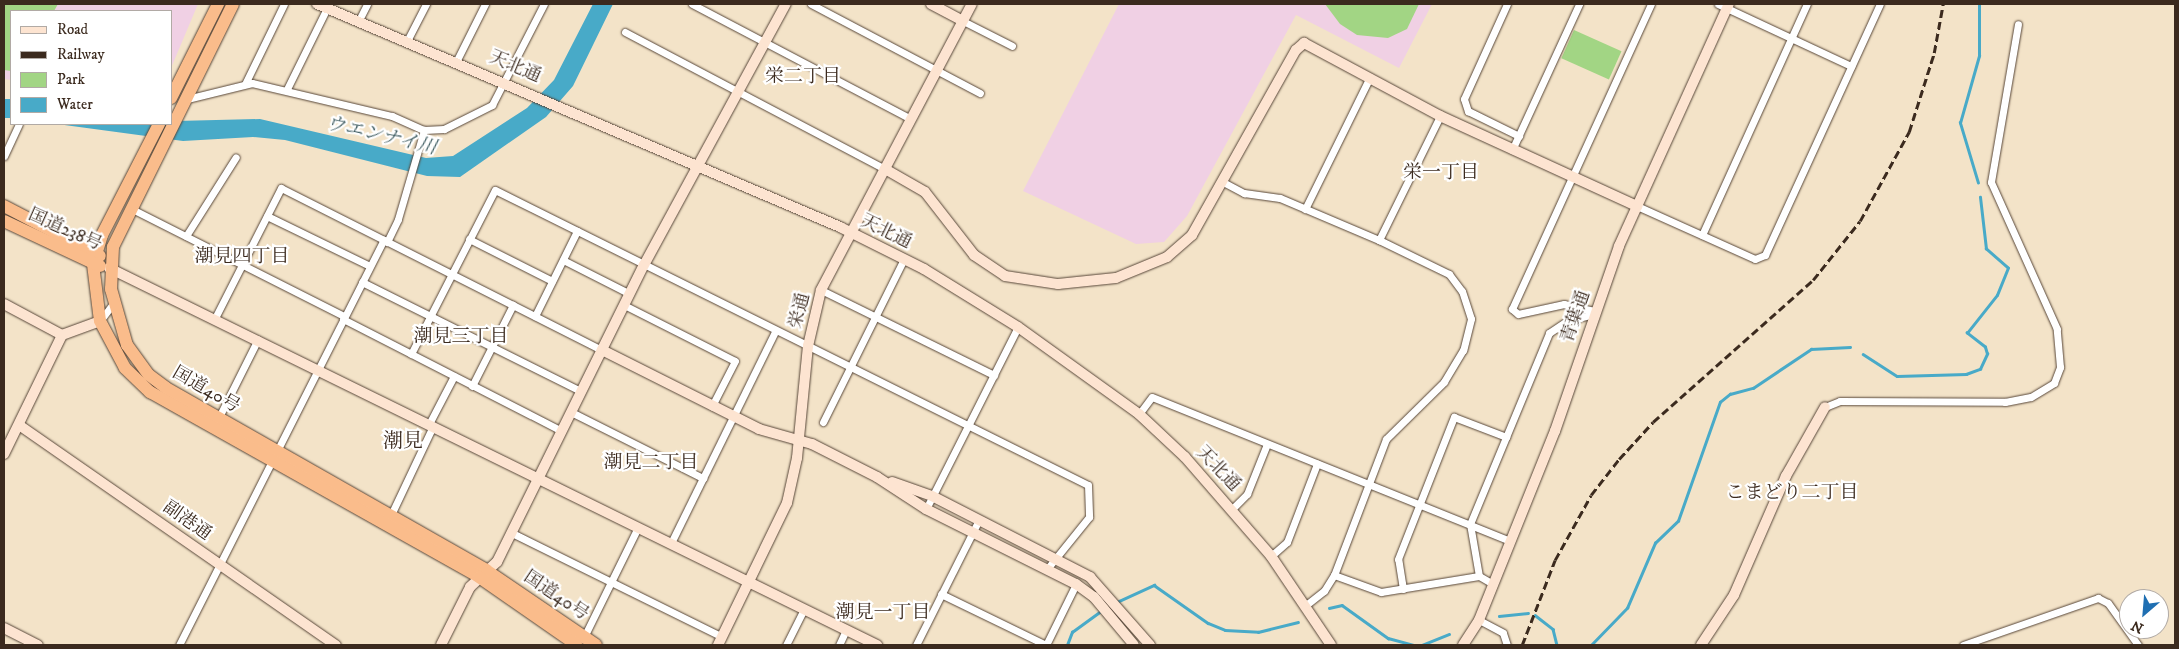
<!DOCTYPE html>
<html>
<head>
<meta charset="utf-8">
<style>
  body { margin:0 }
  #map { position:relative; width:2179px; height:649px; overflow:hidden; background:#f3e3c8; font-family:"IM FELL DW Pica","Noto Serif JP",serif }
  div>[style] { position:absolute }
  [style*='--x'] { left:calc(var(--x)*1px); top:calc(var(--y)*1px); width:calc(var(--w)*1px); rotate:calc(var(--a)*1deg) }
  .built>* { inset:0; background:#f0d0e4 }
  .green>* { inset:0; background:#a2d584; transform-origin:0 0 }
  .water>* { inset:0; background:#48aac8; transform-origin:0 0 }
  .stream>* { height:2.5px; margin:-1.25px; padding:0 1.25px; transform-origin:1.25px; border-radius:1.25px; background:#48aac8 }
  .roads { filter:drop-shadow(0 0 1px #574638) drop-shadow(0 0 1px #574638) }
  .street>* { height:7px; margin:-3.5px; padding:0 3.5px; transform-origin:3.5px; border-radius:3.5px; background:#fff }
  .secondary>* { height:10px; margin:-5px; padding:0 5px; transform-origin:5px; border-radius:5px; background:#fde4d1 }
  .highway>* { height:12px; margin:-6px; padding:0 6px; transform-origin:6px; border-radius:6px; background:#fabc8b }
  .rail>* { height:2.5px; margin-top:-1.25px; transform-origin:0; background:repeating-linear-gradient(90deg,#3b2a1e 0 8px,transparent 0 12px) }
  span { translate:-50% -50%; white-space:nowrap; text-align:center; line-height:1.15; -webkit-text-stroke:4.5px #fff; paint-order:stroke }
  .street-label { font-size:18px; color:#3b2a1e }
  .neighbourhood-label { font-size:19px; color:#3b2a1e }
  .water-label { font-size:19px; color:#405d62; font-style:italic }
  .quarter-label { font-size:20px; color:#3b2a1e }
  .frame { position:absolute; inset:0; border:5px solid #3b2a1e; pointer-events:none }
  .legend { position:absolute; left:10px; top:10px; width:162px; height:115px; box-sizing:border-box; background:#fff; border:1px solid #b1aaa5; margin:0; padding:6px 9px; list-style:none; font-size:15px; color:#3b2a1e }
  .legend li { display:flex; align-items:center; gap:10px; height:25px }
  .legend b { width:25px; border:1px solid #b1aaa5 }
  .north { position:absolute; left:2119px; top:589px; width:50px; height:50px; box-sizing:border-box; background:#fff; border:1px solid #b1aaa5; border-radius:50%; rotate:207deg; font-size:14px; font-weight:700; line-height:20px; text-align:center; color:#3b2a1e }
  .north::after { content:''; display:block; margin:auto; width:18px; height:22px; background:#1f6fb2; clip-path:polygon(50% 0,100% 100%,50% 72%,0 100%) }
</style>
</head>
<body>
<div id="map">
  <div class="built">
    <i style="clip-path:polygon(4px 4px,198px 4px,171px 68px,171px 11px,11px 11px,11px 80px,4px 79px)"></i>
    <i style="clip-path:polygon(1119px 4px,1432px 4px,1399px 68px,1296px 15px,1187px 216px,1164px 242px,1136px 244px,1023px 191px)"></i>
  </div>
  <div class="green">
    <i style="clip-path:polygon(4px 4px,58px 4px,54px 11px,11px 11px,11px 71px,4px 70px)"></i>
    <i style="clip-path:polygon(1325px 4px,1419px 4px,1407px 29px,1388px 38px,1357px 35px,1340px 24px)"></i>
    <i style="left:1574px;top:30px;width:52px;height:31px;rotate:24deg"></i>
  </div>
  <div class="water">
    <i style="clip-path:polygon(593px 4px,613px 4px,573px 86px,546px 117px,460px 177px,427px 176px,285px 140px,253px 137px,183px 141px,57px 124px,260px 119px,426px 158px,453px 156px,527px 108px,554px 80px)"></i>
    <i style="left:4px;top:99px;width:7px;height:19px"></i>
  </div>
  <div class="stream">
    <i style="--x:1978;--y:183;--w:63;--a:-106.7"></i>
    <i style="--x:1960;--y:123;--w:70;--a:-74.2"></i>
    <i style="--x:1979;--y:56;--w:52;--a:-90"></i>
    <i style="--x:1863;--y:354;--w:40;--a:32.9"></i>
    <i style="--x:1897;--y:376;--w:69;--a:-1.7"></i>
    <i style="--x:1966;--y:374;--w:15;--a:-20"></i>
    <i style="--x:1980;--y:369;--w:17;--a:-65"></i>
    <i style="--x:1987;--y:354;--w:7;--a:-106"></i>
    <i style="--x:1985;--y:347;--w:23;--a:-142"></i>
    <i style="--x:1967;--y:333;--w:48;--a:-51.7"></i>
    <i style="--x:1997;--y:295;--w:29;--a:-68"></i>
    <i style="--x:2008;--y:268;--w:29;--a:-139"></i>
    <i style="--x:1986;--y:249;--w:52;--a:-96.6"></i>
    <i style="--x:1117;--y:602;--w:41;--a:-24.7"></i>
    <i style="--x:1154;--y:585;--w:66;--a:35.1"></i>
    <i style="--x:1208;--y:623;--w:18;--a:22"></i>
    <i style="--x:1225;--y:630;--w:33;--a:3"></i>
    <i style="--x:1258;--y:632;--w:41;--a:-14"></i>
    <i style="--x:1329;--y:608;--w:13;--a:-13"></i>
    <i style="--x:1342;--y:605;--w:57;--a:35.7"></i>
    <i style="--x:1388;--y:638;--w:27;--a:15"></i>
    <i style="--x:1535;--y:615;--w:23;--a:38"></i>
    <i style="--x:1553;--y:629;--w:16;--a:76"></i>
    <i style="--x:1499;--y:616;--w:29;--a:-6"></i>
    <i style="--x:1067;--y:645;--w:14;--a:-69"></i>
    <i style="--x:1072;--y:632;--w:36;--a:-36"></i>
    <i style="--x:1422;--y:645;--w:29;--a:-22"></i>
    <i style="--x:1591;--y:645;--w:52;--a:-45.8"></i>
    <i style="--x:1627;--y:608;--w:71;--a:-66.7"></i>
    <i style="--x:1655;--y:543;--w:32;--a:-44"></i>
    <i style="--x:1678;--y:521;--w:126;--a:-70.6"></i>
    <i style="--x:1720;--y:402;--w:13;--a:-39"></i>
    <i style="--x:1730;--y:394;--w:24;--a:-15"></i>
    <i style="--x:1753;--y:388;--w:70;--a:-33.9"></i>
    <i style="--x:1811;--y:349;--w:39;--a:-3"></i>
  </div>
  <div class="roads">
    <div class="street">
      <i style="--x:692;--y:4;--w:247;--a:27.7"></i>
      <i style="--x:811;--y:4;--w:191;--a:27.8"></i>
      <i style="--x:1507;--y:4;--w:104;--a:114.4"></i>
      <i style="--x:1464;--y:99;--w:13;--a:72"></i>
      <i style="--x:1468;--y:111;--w:57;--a:26.1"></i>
      <i style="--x:1718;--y:4;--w:147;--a:25"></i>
      <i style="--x:963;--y:21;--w:55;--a:27"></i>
      <i style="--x:358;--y:22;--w:20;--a:-63"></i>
      <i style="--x:625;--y:32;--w:294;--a:27.8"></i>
      <i style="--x:407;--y:41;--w:42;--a:-62.8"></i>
      <i style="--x:457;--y:60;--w:63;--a:-63.4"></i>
      <i style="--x:245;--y:84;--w:89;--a:-64"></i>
      <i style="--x:287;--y:89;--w:90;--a:-63.7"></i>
      <i style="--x:187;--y:99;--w:67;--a:-13.8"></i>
      <i style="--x:252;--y:83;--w:144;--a:13.3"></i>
      <i style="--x:392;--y:116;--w:35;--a:24"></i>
      <i style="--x:424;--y:130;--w:20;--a:-3"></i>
      <i style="--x:444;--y:129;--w:54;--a:-26.6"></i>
      <i style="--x:492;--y:105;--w:114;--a:-62.8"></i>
      <i style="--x:1512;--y:150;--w:161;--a:-65.3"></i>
      <i style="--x:4;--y:156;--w:35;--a:-65"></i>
      <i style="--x:1223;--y:182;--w:24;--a:28"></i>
      <i style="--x:1244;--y:193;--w:36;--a:8"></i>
      <i style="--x:1280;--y:198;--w:108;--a:23"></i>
      <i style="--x:1379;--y:240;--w:78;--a:25.9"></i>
      <i style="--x:1449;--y:274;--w:21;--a:53"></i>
      <i style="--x:1462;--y:291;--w:29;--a:72"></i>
      <i style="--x:1471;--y:319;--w:32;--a:104"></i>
      <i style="--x:1463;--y:350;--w:37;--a:121"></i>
      <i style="--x:1444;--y:382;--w:81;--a:135.5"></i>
      <i style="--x:1386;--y:439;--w:146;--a:110.9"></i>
      <i style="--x:1334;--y:575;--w:50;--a:19.9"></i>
      <i style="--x:1381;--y:592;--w:99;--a:-9.3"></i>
      <i style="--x:1637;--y:206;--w:129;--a:24.2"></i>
      <i style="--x:1755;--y:259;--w:11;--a:-22"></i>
      <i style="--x:1765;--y:255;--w:276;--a:-65.4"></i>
      <i style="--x:132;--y:209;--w:237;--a:26.8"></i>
      <i style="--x:1305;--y:209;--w:147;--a:-63.8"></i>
      <i style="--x:267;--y:216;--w:114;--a:25.9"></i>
      <i style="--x:1702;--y:235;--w:254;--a:-65.6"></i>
      <i style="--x:186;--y:236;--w:93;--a:-57.7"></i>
      <i style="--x:469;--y:239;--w:93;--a:26.8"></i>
      <i style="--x:1379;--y:240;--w:138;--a:-63.8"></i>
      <i style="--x:387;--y:242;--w:25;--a:-64"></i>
      <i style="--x:398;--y:219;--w:93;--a:-73.7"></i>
      <i style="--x:563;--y:260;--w:75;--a:26.9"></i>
      <i style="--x:362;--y:282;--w:245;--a:26.5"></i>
      <i style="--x:821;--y:290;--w:193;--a:26.2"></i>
      <i style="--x:624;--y:305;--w:124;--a:26.8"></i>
      <i style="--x:735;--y:361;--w:51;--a:117.1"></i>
      <i style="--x:1594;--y:311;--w:31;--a:-167"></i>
      <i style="--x:1564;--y:304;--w:47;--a:167.7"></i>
      <i style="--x:1518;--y:314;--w:8;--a:-140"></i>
      <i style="--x:1512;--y:309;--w:335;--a:-65.5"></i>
      <i style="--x:535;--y:316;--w:95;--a:-63.7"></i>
      <i style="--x:215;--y:318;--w:146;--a:-63.1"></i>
      <i style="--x:281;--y:188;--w:360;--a:26.8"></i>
      <i style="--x:343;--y:319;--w:246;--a:27.1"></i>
      <i style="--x:100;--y:321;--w:21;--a:-53"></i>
      <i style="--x:411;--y:354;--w:184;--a:-62.9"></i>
      <i style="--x:495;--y:190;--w:662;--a:26.45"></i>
      <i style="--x:1088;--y:485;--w:32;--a:88"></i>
      <i style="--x:1089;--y:517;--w:67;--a:128.9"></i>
      <i style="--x:472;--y:386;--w:91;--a:-63.2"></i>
      <i style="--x:1825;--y:407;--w:16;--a:-22"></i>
      <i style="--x:1840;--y:401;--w:165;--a:0.3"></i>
      <i style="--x:2005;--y:402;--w:26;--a:-11"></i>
      <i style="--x:2031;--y:397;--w:27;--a:-31"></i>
      <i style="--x:2054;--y:383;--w:17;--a:-69"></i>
      <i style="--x:2060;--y:367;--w:38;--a:-95"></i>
      <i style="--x:2057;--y:329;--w:161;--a:-114.2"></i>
      <i style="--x:1991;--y:182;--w:160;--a:-80.3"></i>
      <i style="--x:571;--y:412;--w:148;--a:26.6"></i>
      <i style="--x:1139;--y:414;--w:21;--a:-53"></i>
      <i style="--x:1152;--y:397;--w:386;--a:21.9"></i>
      <i style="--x:218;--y:419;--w:89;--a:-63.4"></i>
      <i style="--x:823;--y:422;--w:182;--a:-63.6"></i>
      <i style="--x:429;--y:424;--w:54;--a:-62.5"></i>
      <i style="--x:1233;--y:508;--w:20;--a:-45"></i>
      <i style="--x:1247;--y:494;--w:54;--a:-68.2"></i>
      <i style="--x:926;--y:509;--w:204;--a:-63.2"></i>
      <i style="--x:390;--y:517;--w:101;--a:-64.7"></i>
      <i style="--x:512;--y:533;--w:234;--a:26.3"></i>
      <i style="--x:671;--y:543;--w:237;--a:-63.8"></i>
      <i style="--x:1271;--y:556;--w:21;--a:-41"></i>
      <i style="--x:1287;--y:542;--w:84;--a:-69"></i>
      <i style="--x:1493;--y:584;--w:16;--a:-150"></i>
      <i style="--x:1479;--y:576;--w:53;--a:-99.8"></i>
      <i style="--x:1470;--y:524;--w:207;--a:-67.5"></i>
      <i style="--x:1549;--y:333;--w:22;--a:-34"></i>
      <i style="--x:1567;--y:321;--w:27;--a:-15"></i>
      <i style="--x:1403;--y:589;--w:30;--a:-99"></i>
      <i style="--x:1398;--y:559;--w:153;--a:-68.5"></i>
      <i style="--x:1454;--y:417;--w:56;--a:21"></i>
      <i style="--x:941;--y:594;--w:117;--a:25.9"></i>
      <i style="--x:1306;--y:605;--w:23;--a:-38"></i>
      <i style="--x:1324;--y:591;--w:19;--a:-58"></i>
      <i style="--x:1479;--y:620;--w:27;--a:28"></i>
      <i style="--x:1503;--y:633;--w:13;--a:72"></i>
      <i style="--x:583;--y:639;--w:125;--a:-63.8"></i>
      <i style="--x:179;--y:645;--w:454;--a:-63.2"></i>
      <i style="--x:786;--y:645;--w:40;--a:-63.4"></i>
      <i style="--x:839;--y:645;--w:17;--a:-65"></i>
      <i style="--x:916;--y:645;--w:140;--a:-63.3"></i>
      <i style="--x:1046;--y:645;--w:68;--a:-63.8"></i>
      <i style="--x:1963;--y:645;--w:143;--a:-19.2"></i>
      <i style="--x:2098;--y:598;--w:11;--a:27"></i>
      <i style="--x:2108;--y:603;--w:52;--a:54.5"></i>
    </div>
    <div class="secondary">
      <i style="--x:317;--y:4;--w:569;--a:23.09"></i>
      <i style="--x:840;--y:227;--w:94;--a:26.6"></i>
      <i style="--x:924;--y:269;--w:110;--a:31.7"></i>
      <i style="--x:1018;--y:327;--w:149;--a:35.7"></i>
      <i style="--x:1139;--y:414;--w:63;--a:43.1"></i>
      <i style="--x:1185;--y:457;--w:131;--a:49"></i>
      <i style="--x:1271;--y:556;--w:107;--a:56"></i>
      <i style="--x:931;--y:4;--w:36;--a:28"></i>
      <i style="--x:885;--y:169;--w:46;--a:29.9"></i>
      <i style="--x:925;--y:192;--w:80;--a:52.1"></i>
      <i style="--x:974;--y:255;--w:37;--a:34"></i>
      <i style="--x:1005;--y:276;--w:54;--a:8.6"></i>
      <i style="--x:1058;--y:284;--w:58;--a:-5.9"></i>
      <i style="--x:1116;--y:278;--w:55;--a:-22.4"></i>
      <i style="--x:1167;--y:257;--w:33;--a:-41"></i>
      <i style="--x:1192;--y:235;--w:212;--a:-60.7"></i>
      <i style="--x:1296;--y:50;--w:11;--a:-41"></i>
      <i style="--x:1304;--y:43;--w:154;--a:28.2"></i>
      <i style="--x:1440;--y:116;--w:217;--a:24.6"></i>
      <i style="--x:109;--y:268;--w:856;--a:26.15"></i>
      <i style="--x:4;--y:304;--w:66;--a:28.1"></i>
      <i style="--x:602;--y:350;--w:176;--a:26.7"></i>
      <i style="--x:759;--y:429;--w:55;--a:15.8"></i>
      <i style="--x:812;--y:444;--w:73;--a:26.9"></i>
      <i style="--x:877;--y:477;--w:59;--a:33.1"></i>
      <i style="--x:926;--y:509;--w:168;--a:26.6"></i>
      <i style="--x:1076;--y:584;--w:22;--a:36"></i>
      <i style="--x:1094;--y:597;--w:62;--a:50.2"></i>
      <i style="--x:19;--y:425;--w:386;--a:34.8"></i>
      <i style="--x:4;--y:454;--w:132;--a:-64"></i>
      <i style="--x:62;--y:335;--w:40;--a:-20.2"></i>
      <i style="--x:892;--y:482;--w:42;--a:19.3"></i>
      <i style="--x:932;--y:496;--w:178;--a:27.1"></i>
      <i style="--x:1090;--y:577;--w:91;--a:48.6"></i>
      <i style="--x:4;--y:628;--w:38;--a:27"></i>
      <i style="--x:441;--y:645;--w:65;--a:-63.4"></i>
      <i style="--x:470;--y:587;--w:37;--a:-43"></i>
      <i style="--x:497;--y:562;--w:331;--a:-63.7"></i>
      <i style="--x:644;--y:265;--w:297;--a:-61.5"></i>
      <i style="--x:718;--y:645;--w:158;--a:-64.1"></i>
      <i style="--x:787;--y:503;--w:46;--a:-77.5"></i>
      <i style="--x:797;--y:458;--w:113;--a:-84.4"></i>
      <i style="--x:808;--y:346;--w:57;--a:-76.9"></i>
      <i style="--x:821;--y:290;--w:323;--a:-62.2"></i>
      <i style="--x:1463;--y:645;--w:30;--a:-57"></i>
      <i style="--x:1479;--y:620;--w:204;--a:-68.1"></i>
      <i style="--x:1555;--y:431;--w:196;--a:-70.9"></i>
      <i style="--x:1619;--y:246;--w:266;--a:-65.6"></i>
      <i style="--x:1701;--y:645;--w:60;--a:-56.6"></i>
      <i style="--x:1734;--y:595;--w:130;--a:-66.4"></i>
      <i style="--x:1786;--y:476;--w:79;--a:-60.5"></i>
    </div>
    <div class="highway">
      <i style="--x:233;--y:4;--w:271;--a:116.3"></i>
      <i style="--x:113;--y:247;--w:42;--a:92.7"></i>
      <i style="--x:111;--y:289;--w:58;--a:74.1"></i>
      <i style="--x:127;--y:345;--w:37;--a:54"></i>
      <i style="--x:149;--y:375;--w:21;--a:37"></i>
      <i style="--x:166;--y:388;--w:368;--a:29.6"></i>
      <i style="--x:486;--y:570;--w:133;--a:34.3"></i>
      <i style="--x:171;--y:98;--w:105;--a:-63.4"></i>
      <i style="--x:159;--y:124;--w:125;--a:117.2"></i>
      <i style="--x:102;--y:235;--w:30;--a:107"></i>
      <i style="--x:93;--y:264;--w:57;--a:83"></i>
      <i style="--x:100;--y:321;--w:53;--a:62"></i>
      <i style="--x:125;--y:368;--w:35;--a:44"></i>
      <i style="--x:150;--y:392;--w:377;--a:29.3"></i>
      <i style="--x:479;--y:577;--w:119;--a:34.8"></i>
      <i style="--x:4;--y:206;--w:108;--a:27.5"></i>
      <i style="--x:4;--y:221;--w:106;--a:25.1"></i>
    </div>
  </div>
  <div class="rail">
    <i style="--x:1522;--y:645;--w:91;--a:-68.8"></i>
    <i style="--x:1555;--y:560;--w:74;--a:-61"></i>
    <i style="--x:1591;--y:495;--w:46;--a:-52.1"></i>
    <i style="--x:1619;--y:459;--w:50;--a:-47.4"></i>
    <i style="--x:1653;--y:422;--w:214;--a:-41.6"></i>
    <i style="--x:1813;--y:280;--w:75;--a:-51.5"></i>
    <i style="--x:1860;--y:221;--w:102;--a:-61.2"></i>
    <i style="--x:1909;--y:132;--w:83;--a:-72.4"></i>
    <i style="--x:1934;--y:53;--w:50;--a:-79.6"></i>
  </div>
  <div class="street-label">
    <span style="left:515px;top:67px;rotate:23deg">天北通</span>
    <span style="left:65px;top:230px;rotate:24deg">国道238号</span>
    <span style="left:886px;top:232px;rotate:26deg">天北通</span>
    <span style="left:800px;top:311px;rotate:-76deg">栄通</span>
    <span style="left:1576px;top:317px;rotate:-71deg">青葉通</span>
    <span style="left:206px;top:390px;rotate:30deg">国道40号</span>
    <span style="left:1218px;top:469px;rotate:46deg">天北通</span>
    <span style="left:187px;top:521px;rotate:35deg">副港通</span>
    <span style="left:556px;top:596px;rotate:34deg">国道40号</span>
  </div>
  <div class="neighbourhood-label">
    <span style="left:803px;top:77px">栄二丁目</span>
    <span style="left:1441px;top:173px">栄一丁目</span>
    <span style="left:242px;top:257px">潮見四丁目</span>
    <span style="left:461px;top:337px">潮見三丁目</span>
    <span style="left:651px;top:463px">潮見二丁目</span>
    <span style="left:1792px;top:493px">こまどり二丁目</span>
    <span style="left:883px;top:613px">潮見一丁目</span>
  </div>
  <div class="water-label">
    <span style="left:381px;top:136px;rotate:13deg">ウエンナイ川</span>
  </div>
  <div class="quarter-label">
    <span style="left:403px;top:441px">潮見</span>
  </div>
  <div class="frame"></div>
  <ul class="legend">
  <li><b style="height:6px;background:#fde4d1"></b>Road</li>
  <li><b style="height:6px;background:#3b2a1e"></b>Railway</li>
  <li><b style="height:14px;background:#a2d584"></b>Park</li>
  <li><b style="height:14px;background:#48aac8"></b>Water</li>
  </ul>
  <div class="north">N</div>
</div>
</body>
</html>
